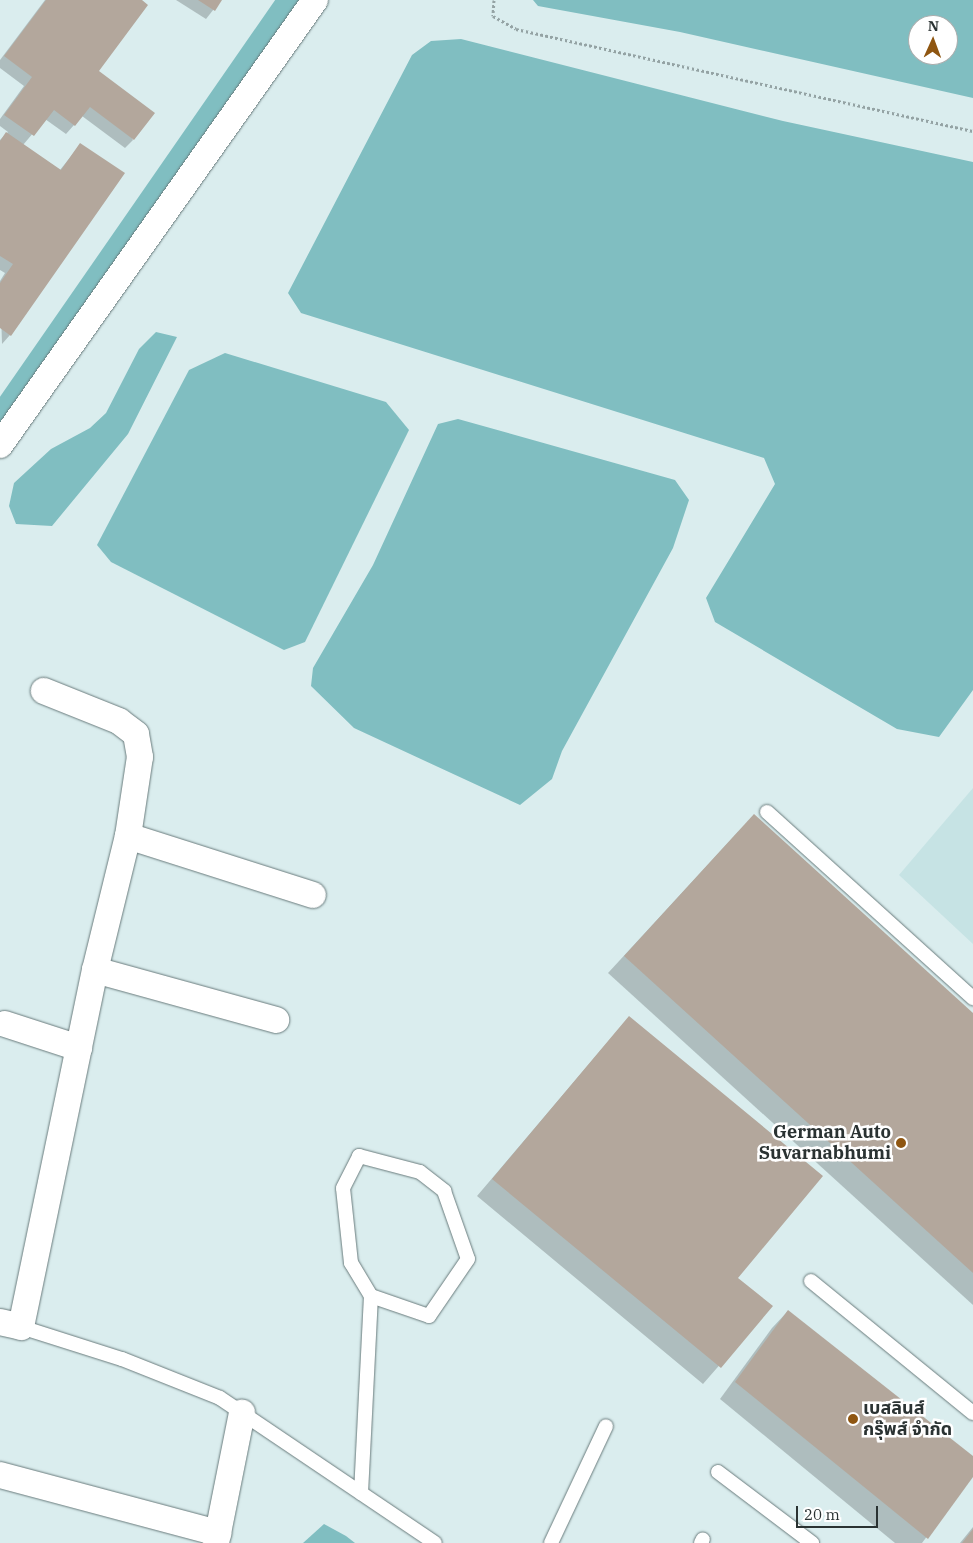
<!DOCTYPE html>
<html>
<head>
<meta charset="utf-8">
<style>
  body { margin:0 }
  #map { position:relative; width:973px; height:1543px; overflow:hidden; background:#daedee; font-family:"IBM Plex Serif","Noto Sans Thai",serif }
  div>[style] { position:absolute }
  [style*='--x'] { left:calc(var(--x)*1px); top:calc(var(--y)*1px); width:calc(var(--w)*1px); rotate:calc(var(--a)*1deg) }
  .built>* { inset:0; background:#c6e3e4 }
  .water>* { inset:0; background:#80bec1 }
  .shadow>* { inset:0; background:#0003 }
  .canal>* { height:29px; margin:-14.5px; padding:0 14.5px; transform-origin:14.5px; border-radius:14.5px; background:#80bec1 }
  .building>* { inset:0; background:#b3a79c }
  .path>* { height:3px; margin-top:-1.5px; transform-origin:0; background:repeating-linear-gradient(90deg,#94a3a4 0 2.5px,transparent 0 5px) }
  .roads { filter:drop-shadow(0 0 1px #697b7c) drop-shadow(0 0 1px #697b7c) }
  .service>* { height:14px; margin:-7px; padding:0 7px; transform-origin:7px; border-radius:7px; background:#fff }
  .minor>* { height:26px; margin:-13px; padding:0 13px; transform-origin:13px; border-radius:13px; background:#fff }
  .dots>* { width:14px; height:14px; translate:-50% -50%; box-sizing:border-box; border:2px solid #fff; border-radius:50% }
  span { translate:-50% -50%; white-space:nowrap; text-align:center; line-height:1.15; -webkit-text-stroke:5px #fff; paint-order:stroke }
  .poi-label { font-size:18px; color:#2a3232; font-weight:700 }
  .right { translate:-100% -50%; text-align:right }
  .left { translate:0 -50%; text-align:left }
  .north { position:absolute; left:908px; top:15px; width:50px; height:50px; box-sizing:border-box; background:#fff; border:1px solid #aaadad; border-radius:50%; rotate:2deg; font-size:14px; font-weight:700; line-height:20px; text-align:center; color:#2a3232 }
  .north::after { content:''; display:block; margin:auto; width:18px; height:22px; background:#8f5611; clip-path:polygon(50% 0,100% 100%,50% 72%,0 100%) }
  .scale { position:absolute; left:796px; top:1506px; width:82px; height:22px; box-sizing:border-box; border:2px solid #2a3232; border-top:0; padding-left:6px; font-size:15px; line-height:18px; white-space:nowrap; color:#2a3232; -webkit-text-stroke:4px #fff; paint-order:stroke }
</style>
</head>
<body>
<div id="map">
  <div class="built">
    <i style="clip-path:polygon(973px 788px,973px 944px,899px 875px)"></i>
  </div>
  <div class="water">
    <i style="clip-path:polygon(evenodd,533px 0,973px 0,973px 98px,680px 32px,538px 6px,533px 0,918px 25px,948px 25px,948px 55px,918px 55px,918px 25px)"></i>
    <i style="clip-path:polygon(461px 39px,783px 121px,973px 162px,973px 690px,939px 737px,897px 729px,715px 622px,706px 598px,775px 484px,764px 458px,301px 313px,288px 293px,412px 55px,431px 41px)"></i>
    <i style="clip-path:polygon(156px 332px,177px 337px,128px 434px,52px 526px,16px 524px,9px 506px,14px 483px,51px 449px,90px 428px,106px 413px,139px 349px)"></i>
    <i style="clip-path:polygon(225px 353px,386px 402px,409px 430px,305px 642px,284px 650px,111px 562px,97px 545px,189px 370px)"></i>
    <i style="clip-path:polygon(458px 419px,675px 480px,689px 500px,673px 548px,562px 751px,552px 779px,520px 805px,354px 728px,311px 686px,313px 668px,373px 565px,438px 424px)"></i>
    <i style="clip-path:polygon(324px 1524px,346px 1536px,355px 1543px,303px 1543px)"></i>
  </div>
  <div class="shadow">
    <i style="clip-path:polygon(45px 0,140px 0,97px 71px,133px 140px,125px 148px,82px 116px,66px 134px,45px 119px,23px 145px,60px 170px,80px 145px,10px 335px,2px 344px,0 281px,5px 273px,0 270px,0 140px,8px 132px,0 126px,0 119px,24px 86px,0 68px,0 60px)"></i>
    <i style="clip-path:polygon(176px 0,221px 0,206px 19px)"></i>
    <i style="clip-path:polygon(738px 832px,973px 1014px,973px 1305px,608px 973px)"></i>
    <i style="clip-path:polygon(629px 1017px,737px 1278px,771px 1306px,703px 1384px,477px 1196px)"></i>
    <i style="clip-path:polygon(788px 1311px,973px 1458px,973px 1475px,922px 1543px,895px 1543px,720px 1399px,772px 1328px)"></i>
    <i style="clip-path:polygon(973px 1527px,973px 1543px,960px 1543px)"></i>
  </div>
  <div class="canal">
    <i style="--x:0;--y:421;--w:512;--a:-55.26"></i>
  </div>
  <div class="building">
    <i style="clip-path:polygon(46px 0,142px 0,148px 5px,99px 71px,155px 113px,134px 140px,90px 107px,75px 126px,54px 110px,34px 136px,4px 115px,32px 77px,4px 56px)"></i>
    <i style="clip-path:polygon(198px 0,222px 0,215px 11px)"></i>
    <i style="clip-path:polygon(6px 132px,61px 170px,80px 143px,125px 173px,11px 336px,0 328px,0 283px,13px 264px,0 256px,0 141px)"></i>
    <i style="clip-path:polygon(754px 814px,973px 1013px,973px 1273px,624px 956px)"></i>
    <i style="clip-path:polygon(629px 1016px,823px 1176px,738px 1278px,773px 1306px,721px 1368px,492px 1179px)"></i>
    <i style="clip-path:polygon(788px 1310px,973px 1456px,973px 1477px,928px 1539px,735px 1382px)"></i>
    <i style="clip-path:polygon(973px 1529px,973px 1543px,962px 1543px)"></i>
  </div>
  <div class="path">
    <i style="--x:494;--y:0;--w:16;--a:94"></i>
    <i style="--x:493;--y:16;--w:26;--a:29"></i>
    <i style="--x:516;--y:29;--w:468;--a:12.6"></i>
  </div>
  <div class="roads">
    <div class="service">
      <i style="--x:767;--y:812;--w:278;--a:42.1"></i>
      <i style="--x:811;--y:1281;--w:209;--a:39.2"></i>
      <i style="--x:21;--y:1327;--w:106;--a:17.6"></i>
      <i style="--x:122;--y:1359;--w:105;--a:21.7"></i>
      <i style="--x:220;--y:1398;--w:259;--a:34"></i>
      <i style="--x:718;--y:1472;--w:118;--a:37.1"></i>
      <i style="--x:361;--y:1493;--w:197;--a:-87.1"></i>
      <i style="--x:371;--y:1296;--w:39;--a:-121"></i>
      <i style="--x:351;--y:1263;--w:75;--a:-96.1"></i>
      <i style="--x:343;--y:1188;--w:36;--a:-63"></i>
      <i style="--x:359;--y:1156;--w:63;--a:14.7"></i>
      <i style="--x:420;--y:1172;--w:31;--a:38"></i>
      <i style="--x:444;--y:1191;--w:72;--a:70.6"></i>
      <i style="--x:468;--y:1259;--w:69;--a:124.4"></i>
      <i style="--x:429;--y:1316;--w:61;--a:-161"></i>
      <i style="--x:551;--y:1543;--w:129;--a:-64.8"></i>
      <i style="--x:701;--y:1543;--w:4;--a:-63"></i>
    </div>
    <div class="minor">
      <i style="--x:0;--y:445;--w:545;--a:-54.71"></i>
      <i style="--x:128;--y:836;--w:194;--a:17.7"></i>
      <i style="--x:95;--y:970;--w:188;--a:15.4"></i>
      <i style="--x:5;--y:1024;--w:78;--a:18"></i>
      <i style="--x:0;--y:1322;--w:22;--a:13"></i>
      <i style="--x:21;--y:1327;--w:365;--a:-78.3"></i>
      <i style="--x:95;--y:970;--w:138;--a:-76.2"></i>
      <i style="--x:128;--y:836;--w:80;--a:-81.4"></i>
      <i style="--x:140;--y:757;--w:23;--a:-100"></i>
      <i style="--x:136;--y:734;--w:21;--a:-143"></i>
      <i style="--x:119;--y:721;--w:81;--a:-158.2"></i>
      <i style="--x:0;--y:1475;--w:226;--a:14.9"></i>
      <i style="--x:216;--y:1543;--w:133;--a:-78.7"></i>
    </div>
  </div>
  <div class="dots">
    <i style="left:901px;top:1143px;background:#8f5611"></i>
    <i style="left:853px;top:1419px;background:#8f5611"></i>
  </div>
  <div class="poi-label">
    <span class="right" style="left:891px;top:1143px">German Auto<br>Suvarnabhumi</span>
    <span class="left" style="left:863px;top:1419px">เบสลินส์<br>กรุ๊พส์ จำกัด</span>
  </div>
  <div class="north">N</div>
  <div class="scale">20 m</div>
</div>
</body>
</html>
